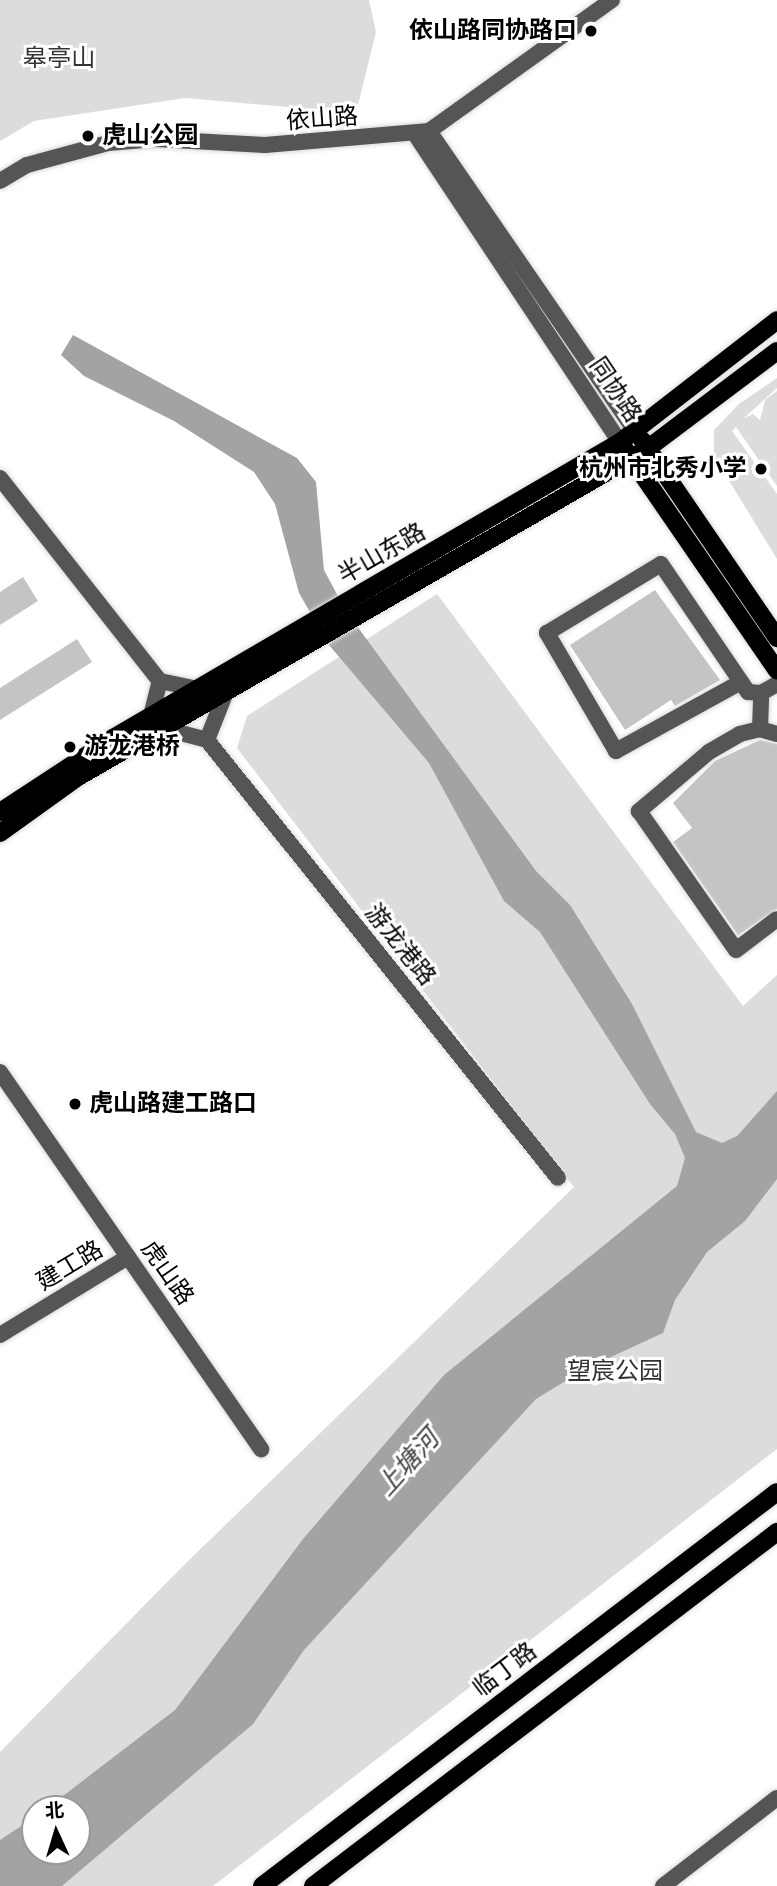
<!DOCTYPE html>
<html>
<head>
<meta charset="utf-8">
<style>
  body { margin:0 }
  #map { position:relative; width:777px; height:1886px; overflow:hidden; background:#fff; font-family:"Fira Sans","Noto Sans SC",sans-serif }
  div>[style] { position:absolute }
  [style*='--x'] { left:calc(var(--x)*1px); top:calc(var(--y)*1px); width:calc(var(--w)*1px); rotate:calc(var(--a)*1deg) }
  .green>* { inset:0; background:#dcdcdc }
  .water>* { inset:0; background:#a3a3a3 }
  .building>* { inset:0; background:#c4c4c4 }
  .roads { filter:drop-shadow(0 0 2px #dbdbdb) drop-shadow(0 0 2px #dbdbdb) }
  .minor>* { height:16px; margin:-8px; padding:0 8px; transform-origin:8px; border-radius:8px; background:#555 }
  .major>* { height:18px; margin:-9px; padding:0 9px; transform-origin:9px; border-radius:9px; background:#000 }
  .dots>* { width:19px; height:19px; translate:-50% -50%; box-sizing:border-box; border:4px solid #fff; border-radius:50% }
  span { translate:-50% -50%; white-space:nowrap; text-align:center; line-height:1.15; -webkit-text-stroke:6px #fff; paint-order:stroke }
  .poi-label { font-size:24px; color:#000; font-weight:700 }
  .right { translate:-100% -50%; text-align:right }
  .left { translate:0 -50%; text-align:left }
  .park-label { font-size:24px; color:#333 }
  .street-label { font-size:24px; color:#000 }
  .water-label { font-size:26px; color:#444; font-style:italic }
  .north { position:absolute; left:21px; top:1795px; width:70px; height:70px; box-sizing:border-box; background:#fff; border:2px solid #999; border-radius:50%; rotate:356deg; font-size:19px; font-weight:700; line-height:28px; text-align:center; color:#000 }
  .north::after { content:''; display:block; margin:auto; width:24px; height:32px; background:#000; clip-path:polygon(50% 0,100% 100%,50% 72%,0 100%) }
</style>
</head>
<body>
<div id="map">
  <div class="green">
    <i style="clip-path:polygon(0 0,369px 0,376px 32px,356px 113px,185px 98px,34px 121px,0 141px)"></i>
    <i style="clip-path:polygon(777px 378px,777px 388px,743px 419px,753px 414px,760px 420px,765px 400px,777px 391px,777px 486px,736px 427px,732px 431px,777px 494px,777px 559px,714px 456px,714px 430px,739px 404px)"></i>
    <i style="clip-path:polygon(evenodd,437px 594px,743px 1006px,777px 975px,777px 1449px,213px 1886px,0 1886px,0 1752px,183px 1566px,574px 1187px,237px 748px,247px 716px,437px 594px,35px 1809px,77px 1809px,77px 1851px,35px 1851px,35px 1809px)"></i>
  </div>
  <div class="water">
    <i style="clip-path:polygon(73px 335px,297px 458px,316px 482px,324px 570px,346px 611px,536px 871px,570px 905px,632px 1004px,696px 1132px,722px 1143px,737px 1136px,777px 1091px,777px 1179px,745px 1221px,707px 1252px,675px 1300px,663px 1333px,587px 1368px,536px 1399px,304px 1650px,253px 1724px,62px 1886px,0 1886px,0 1840px,35px 1817px,35px 1851px,77px 1851px,77px 1809px,46px 1809px,175px 1710px,303px 1539px,444px 1375px,677px 1186px,685px 1158px,675px 1134px,650px 1104px,540px 932px,504px 901px,429px 763px,329px 645px,299px 593px,275px 504px,254px 472px,174px 421px,84px 376px,61px 355px)"></i>
  </div>
  <div class="building">
    <i style="clip-path:polygon(23px 577px,38px 601px,0 625px,0 592px)"></i>
    <i style="clip-path:polygon(655px 590px,720px 680px,675px 706px,671px 700px,625px 730px,570px 645px)"></i>
    <i style="clip-path:polygon(77px 639px,92px 662px,0 720px,0 688px)"></i>
    <i style="clip-path:polygon(760px 740px,777px 744px,777px 909px,738px 935px,673px 842px,692px 828px,673px 803px,715px 761px)"></i>
  </div>
  <div class="roads">
    <div class="minor">
      <i style="--x:429;--y:131;--w:362;--a:55.5"></i>
      <i style="--x:415;--y:134;--w:370;--a:56.4"></i>
      <i style="--x:0;--y:181;--w:31;--a:-31"></i>
      <i style="--x:27;--y:165;--w:84;--a:-15.2"></i>
      <i style="--x:108;--y:143;--w:48;--a:-4.8"></i>
      <i style="--x:156;--y:139;--w:109;--a:3.2"></i>
      <i style="--x:265;--y:145;--w:165;--a:-4.9"></i>
      <i style="--x:429;--y:131;--w:225;--a:-35.6"></i>
      <i style="--x:0;--y:478;--w:258;--a:51.8"></i>
      <i style="--x:160;--y:681;--w:39;--a:12"></i>
      <i style="--x:741;--y:682;--w:143;--a:151.1"></i>
      <i style="--x:616;--y:751;--w:137;--a:-120.3"></i>
      <i style="--x:547;--y:633;--w:133;--a:-31.2"></i>
      <i style="--x:661;--y:564;--w:155;--a:55.8"></i>
      <i style="--x:748;--y:692;--w:13;--a:4"></i>
      <i style="--x:761;--y:693;--w:18;--a:-29"></i>
      <i style="--x:151;--y:716;--w:36;--a:-76"></i>
      <i style="--x:162;--y:728;--w:47;--a:14.9"></i>
      <i style="--x:207;--y:740;--w:561;--a:51.29"></i>
      <i style="--x:760;--y:729;--w:36;--a:-88"></i>
      <i style="--x:777;--y:734;--w:18;--a:-164"></i>
      <i style="--x:760;--y:729;--w:21;--a:166"></i>
      <i style="--x:740;--y:734;--w:36;--a:150"></i>
      <i style="--x:709;--y:752;--w:92;--a:139.9"></i>
      <i style="--x:639;--y:811;--w:169;--a:55.1"></i>
      <i style="--x:736;--y:950;--w:51;--a:-37.1"></i>
      <i style="--x:207;--y:740;--w:52;--a:-68.4"></i>
      <i style="--x:0;--y:1072;--w:459;--a:55.3"></i>
      <i style="--x:0;--y:1335;--w:150;--a:-31.4"></i>
      <i style="--x:663;--y:1886;--w:144;--a:-37.7"></i>
    </div>
    <div class="major">
      <i style="--x:642;--y:440;--w:240;--a:55.7"></i>
      <i style="--x:624;--y:448;--w:270;--a:55.5"></i>
      <i style="--x:0;--y:812;--w:135;--a:-33.2"></i>
      <i style="--x:113;--y:738;--w:587;--a:-30.28"></i>
      <i style="--x:620;--y:442;--w:199;--a:-37.8"></i>
      <i style="--x:0;--y:833;--w:96;--a:-35.7"></i>
      <i style="--x:78;--y:777;--w:657;--a:-29.96"></i>
      <i style="--x:647;--y:449;--w:163;--a:-37"></i>
      <i style="--x:262;--y:1886;--w:648;--a:-37.42"></i>
      <i style="--x:313;--y:1886;--w:584;--a:-37.34"></i>
    </div>
  </div>
  <div class="dots">
    <i style="left:591px;top:31px;background:#000"></i>
    <i style="left:88px;top:136px;background:#000"></i>
    <i style="left:761px;top:469px;background:#000"></i>
    <i style="left:70px;top:747px;background:#000"></i>
    <i style="left:75px;top:1104px;background:#000"></i>
  </div>
  <div class="poi-label">
    <span class="right" style="left:577px;top:31px">依山路同协路口</span>
    <span class="left" style="left:102px;top:136px">虎山公园</span>
    <span class="right" style="left:747px;top:469px">杭州市北秀小学</span>
    <span class="left" style="left:84px;top:747px">游龙港桥</span>
    <span class="left" style="left:89px;top:1104px">虎山路建工路口</span>
  </div>
  <div class="park-label">
    <span style="left:59px;top:59px">皋亭山</span>
    <span style="left:615px;top:1372px">望宸公园</span>
  </div>
  <div class="street-label">
    <span style="left:322px;top:119px;rotate:-4deg">依山路</span>
    <span style="left:615px;top:390px;rotate:56deg">同协路</span>
    <span style="left:382px;top:554px;rotate:-30deg">半山东路</span>
    <span style="left:400px;top:945px;rotate:51deg">游龙港路</span>
    <span style="left:70px;top:1266px;rotate:-31deg">建工路</span>
    <span style="left:167px;top:1273px;rotate:55deg">虎山路</span>
    <span style="left:505px;top:1670px;rotate:-37deg">临丁路</span>
  </div>
  <div class="water-label">
    <span style="left:408px;top:1463px;rotate:-48deg">上塘河</span>
  </div>
  <div class="north">北</div>
</div>
</body>
</html>
